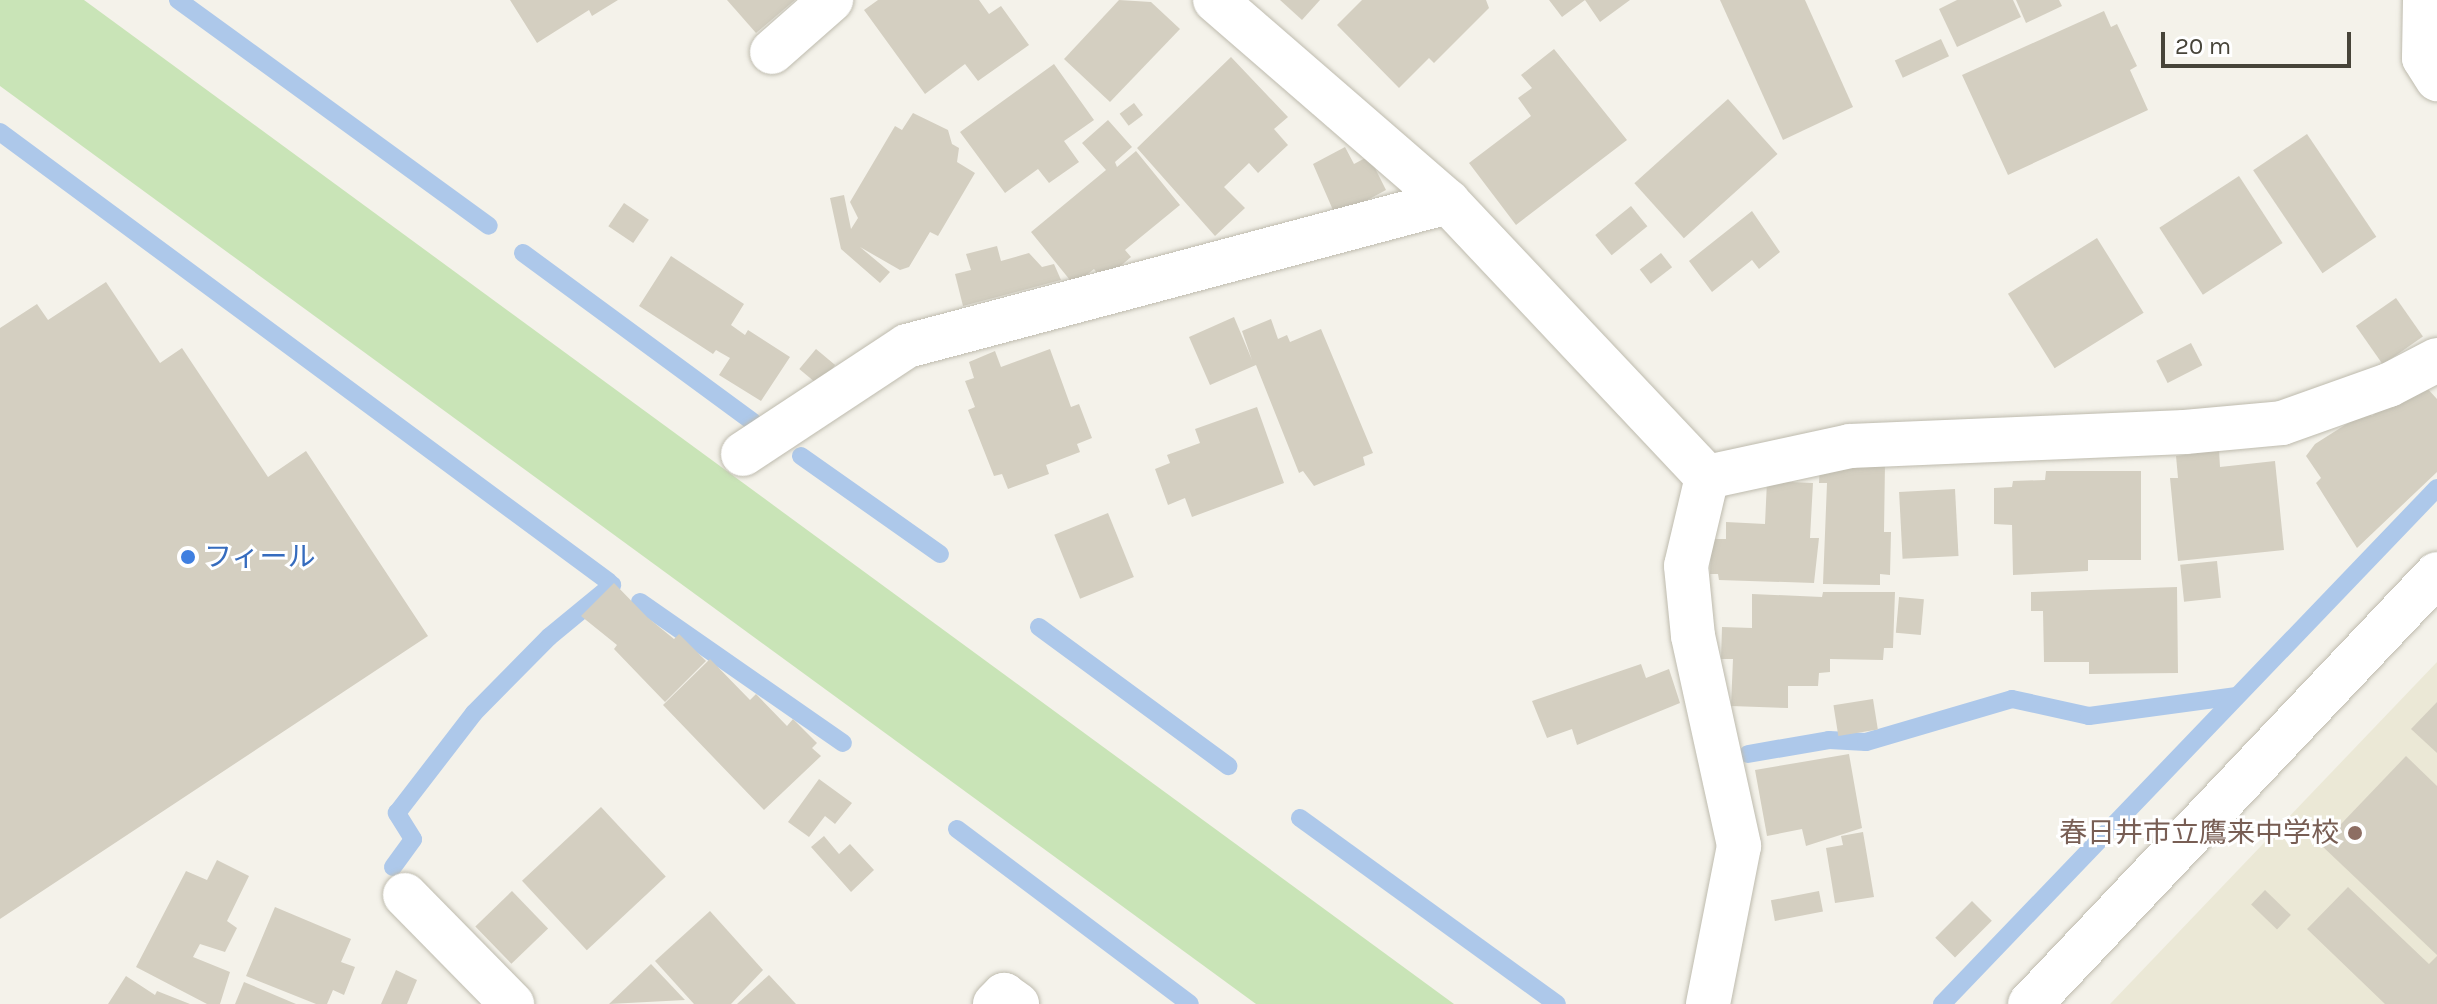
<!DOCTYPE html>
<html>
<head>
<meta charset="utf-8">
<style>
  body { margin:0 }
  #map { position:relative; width:2437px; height:1004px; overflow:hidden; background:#f4f2ea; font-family:Karla,"Noto Sans JP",sans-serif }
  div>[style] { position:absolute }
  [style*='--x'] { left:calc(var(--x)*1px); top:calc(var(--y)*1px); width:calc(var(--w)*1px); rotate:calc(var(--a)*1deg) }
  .education>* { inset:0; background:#ebe8d6 }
  .green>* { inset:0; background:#c9e4b7 }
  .stream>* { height:18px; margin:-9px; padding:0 9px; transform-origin:9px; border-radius:9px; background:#adc8ea }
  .building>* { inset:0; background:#d4cfc1; transform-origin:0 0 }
  .roads { filter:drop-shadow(0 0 2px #bebbae) drop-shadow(0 0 2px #bebbae) }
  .minor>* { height:44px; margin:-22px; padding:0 22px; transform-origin:22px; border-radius:22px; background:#fff }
  .tertiary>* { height:44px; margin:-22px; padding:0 22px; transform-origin:22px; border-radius:22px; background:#fff }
  .dots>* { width:22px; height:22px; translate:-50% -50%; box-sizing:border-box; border:4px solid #fff; border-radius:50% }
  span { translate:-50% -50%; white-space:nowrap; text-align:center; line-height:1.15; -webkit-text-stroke:6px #fff; paint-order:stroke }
  .shop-label { font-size:28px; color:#366cbe }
  .left { translate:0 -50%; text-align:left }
  .education-label { font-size:28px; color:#785e54 }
  .right { translate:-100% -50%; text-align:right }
  .scale { position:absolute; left:2161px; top:32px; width:190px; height:36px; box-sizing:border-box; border:4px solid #474439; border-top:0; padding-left:10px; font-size:24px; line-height:28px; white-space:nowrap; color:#474439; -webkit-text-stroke:6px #fff; paint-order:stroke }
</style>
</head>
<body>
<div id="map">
  <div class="education">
    <i style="clip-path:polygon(2437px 662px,2437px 1004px,2110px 1004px)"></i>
  </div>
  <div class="green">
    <i style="clip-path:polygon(0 0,84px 0,1454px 1004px,1256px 1004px,0 86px)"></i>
  </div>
  <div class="stream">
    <i style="--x:178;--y:0;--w:384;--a:36"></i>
    <i style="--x:0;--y:132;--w:757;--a:36.46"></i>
    <i style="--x:523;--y:253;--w:285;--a:36.3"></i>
    <i style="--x:801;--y:456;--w:170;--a:35.2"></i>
    <i style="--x:640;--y:602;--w:247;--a:34.8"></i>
    <i style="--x:1039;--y:627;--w:235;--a:36.3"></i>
    <i style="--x:1748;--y:754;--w:82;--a:-9.8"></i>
    <i style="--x:1829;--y:740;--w:37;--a:3"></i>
    <i style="--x:1866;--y:742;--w:152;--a:-16.4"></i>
    <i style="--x:2012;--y:699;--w:79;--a:12.4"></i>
    <i style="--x:2089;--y:716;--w:149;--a:-7.7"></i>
    <i style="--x:1300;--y:818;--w:317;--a:35.9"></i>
    <i style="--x:957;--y:829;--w:291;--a:36.9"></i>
    <i style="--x:393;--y:867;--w:34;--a:-54"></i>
    <i style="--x:413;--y:839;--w:31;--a:-122"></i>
    <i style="--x:397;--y:813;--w:126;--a:-52.4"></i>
    <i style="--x:474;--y:713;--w:107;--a:-45.4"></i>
    <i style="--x:549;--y:637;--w:82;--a:-39.5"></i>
    <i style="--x:1942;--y:1004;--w:715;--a:-46.19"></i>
  </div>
  <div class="building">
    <i style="clip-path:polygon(510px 0,618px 0,592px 16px,589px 10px,537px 43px)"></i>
    <i style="clip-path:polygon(727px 0,795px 0,756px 33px)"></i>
    <i style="clip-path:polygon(878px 0,979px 0,989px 14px,1001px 6px,1029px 45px,978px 81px,965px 64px,925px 94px,864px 10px)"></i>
    <i style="clip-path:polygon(1119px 0,1151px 2px,1180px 29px,1110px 102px,1064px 59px)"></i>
    <i style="clip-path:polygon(1280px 0,1320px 0,1302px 20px)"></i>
    <i style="clip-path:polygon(1362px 0,1486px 0,1489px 8px,1434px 63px,1429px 58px,1399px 88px,1337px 25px)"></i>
    <i style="clip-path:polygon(1549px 0,1630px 0,1600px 22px,1585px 0,1562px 17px)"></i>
    <i style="clip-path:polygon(1720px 0,1805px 0,1853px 107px,1783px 140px)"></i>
    <i style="clip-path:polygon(1957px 0,2013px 0,2021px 17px,1957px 47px,1939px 9px)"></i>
    <i style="clip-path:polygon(2016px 0,2059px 0,2062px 6px,2026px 23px)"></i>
    <i style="clip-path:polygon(2104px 11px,2111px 27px,2117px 24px,2137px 66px,2130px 70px,2148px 110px,2008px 175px,1962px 75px)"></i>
    <i style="left:1941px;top:39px;width:19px;height:51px;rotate:65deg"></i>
    <i style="clip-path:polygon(1554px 49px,1627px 140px,1516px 225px,1469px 163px,1531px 116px,1518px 98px,1532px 88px,1521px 75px)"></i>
    <i style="clip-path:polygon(1231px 57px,1288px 117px,1274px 129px,1288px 145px,1258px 173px,1249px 163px,1224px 187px,1245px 208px,1215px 236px,1137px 148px)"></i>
    <i style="clip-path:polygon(1054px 64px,1094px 120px,1064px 141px,1079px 162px,1049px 183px,1038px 169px,1005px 193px,960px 132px)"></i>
    <i style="left:1728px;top:99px;width:74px;height:126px;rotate:48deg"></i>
    <i style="left:1134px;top:103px;width:15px;height:18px;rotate:53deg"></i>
    <i style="clip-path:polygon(913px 113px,948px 130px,952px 144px,959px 148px,957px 162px,975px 173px,938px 236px,930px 232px,909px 267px,900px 270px,860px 247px,890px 272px,880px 283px,841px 249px,830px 198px,844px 195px,851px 229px,858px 218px,850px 202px,895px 126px,902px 130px)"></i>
    <i style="clip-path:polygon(1108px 120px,1132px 147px,1115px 162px,1117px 167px,1136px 151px,1180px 205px,1125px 250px,1131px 257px,1103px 281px,1094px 269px,1074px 285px,1031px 232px,1106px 170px,1082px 143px)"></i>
    <i style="left:2307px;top:134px;width:124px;height:65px;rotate:56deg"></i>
    <i style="clip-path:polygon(1345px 147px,1354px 164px,1369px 156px,1386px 190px,1336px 217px,1313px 164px)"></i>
    <i style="left:2239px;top:176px;width:80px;height:95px;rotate:57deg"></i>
    <i style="left:624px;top:203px;width:30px;height:28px;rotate:34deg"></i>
    <i style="left:1631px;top:206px;width:26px;height:46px;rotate:51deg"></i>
    <i style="clip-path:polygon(1752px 211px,1780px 252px,1759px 269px,1752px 260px,1712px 292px,1689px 261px)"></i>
    <i style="left:2097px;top:238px;width:88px;height:105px;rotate:58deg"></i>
    <i style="clip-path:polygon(997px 246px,1001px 261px,1029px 253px,1042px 267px,1054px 264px,1061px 280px,963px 306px,955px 274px,971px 270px,966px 254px)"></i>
    <i style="left:1661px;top:253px;width:18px;height:27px;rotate:52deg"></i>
    <i style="clip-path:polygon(671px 256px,744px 304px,731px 325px,745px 335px,748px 330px,790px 357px,761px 401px,719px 375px,730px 358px,716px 350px,713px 354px,639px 306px)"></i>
    <i style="clip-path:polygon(106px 282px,160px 363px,182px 348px,268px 477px,306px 451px,428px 636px,0 919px,0 328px,37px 304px,48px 320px)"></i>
    <i style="left:2396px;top:298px;width:47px;height:49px;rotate:55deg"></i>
    <i style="clip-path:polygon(1234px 317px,1252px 360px,1242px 331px,1271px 319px,1278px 339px,1287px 335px,1290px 342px,1321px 329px,1373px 453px,1363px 457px,1365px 465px,1314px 486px,1303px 471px,1299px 473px,1256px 365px,1210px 385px,1189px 337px)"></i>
    <i style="left:2191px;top:343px;width:25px;height:39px;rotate:63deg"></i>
    <i style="left:816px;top:349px;width:25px;height:26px;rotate:40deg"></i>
    <i style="clip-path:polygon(1050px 349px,1071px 407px,1079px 404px,1092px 438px,1077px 444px,1080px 452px,1046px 465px,1049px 474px,1008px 489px,1002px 474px,994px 476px,968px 410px,975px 407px,965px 381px,974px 378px,969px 362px,995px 351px,1001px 367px)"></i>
    <i style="clip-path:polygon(2426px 387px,2437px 399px,2437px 472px,2357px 548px,2316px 483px,2321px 478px,2306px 456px,2315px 444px,2367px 411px,2372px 416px,2382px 405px,2387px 409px,2397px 399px,2401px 403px)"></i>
    <i style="clip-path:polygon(1257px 407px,1284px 483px,1192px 517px,1185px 498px,1168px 505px,1155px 469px,1170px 463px,1167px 455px,1200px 443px,1195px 429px)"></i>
    <i style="clip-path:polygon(2219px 450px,2220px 467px,2275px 461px,2284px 550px,2178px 561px,2170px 478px,2178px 478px,2176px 456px)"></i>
    <i style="clip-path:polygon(1820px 462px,1885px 463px,1884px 532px,1891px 532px,1890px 575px,1880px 574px,1880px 585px,1823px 584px,1827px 483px,1819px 483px)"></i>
    <i style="clip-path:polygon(2046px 471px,2141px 471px,2141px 560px,2088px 560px,2088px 571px,2013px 575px,2012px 525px,1994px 524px,1994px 488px,2012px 487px,2013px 481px,2045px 480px)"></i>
    <i style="clip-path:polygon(1767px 481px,1813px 483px,1810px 538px,1819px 538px,1814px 583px,1719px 580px,1718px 574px,1710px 574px,1711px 539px,1726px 539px,1726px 522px,1765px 524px)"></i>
    <i style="left:1955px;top:489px;width:67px;height:56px;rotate:87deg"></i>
    <i style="left:1108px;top:513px;width:69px;height:58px;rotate:68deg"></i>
    <i style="left:2217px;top:561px;width:37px;height:37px;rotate:84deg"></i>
    <i style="clip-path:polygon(614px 583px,647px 617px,674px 639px,679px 634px,706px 661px,665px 702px,614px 649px,617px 645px,581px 616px)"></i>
    <i style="clip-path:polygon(2177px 587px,2178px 673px,2089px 674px,2089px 662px,2044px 662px,2043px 611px,2031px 611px,2031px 592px)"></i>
    <i style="clip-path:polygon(1823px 592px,1895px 592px,1893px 648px,1884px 648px,1883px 660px,1830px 659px,1830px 672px,1819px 673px,1818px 686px,1788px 686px,1788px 708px,1731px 706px,1733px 659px,1721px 659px,1722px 627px,1752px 628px,1752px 594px,1822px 597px)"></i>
    <i style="left:1899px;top:597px;width:25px;height:36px;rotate:5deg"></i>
    <i style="clip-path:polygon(710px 659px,750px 700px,756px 694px,787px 726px,793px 719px,817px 743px,812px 748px,821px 756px,764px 810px,663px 705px)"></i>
    <i style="clip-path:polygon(1641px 664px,1646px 678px,1669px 669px,1680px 703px,1577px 745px,1572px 729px,1547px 738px,1532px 701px)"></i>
    <i style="left:1873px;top:699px;width:31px;height:40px;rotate:81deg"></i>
    <i style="clip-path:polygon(2437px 702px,2437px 753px,2411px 729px)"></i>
    <i style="clip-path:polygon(1849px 754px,1862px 828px,1806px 846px,1802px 829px,1767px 836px,1755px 770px)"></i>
    <i style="clip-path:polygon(2406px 756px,2437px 786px,2437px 955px,2321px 845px)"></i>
    <i style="clip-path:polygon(819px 779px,852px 803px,835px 824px,825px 816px,809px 837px,788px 822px)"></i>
    <i style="left:601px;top:807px;width:95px;height:108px;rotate:47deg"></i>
    <i style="clip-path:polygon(1863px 832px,1874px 897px,1835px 903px,1826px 848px,1843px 845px,1841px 836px)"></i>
    <i style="clip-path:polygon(824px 836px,839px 854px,850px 844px,874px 870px,851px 892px,811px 847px)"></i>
    <i style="clip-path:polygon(217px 860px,249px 876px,227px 921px,237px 928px,225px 952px,200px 944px,193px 957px,230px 972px,220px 1004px,207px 1004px,136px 967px,186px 871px,207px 880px)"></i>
    <i style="clip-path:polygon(2348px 887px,2429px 964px,2437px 956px,2437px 1004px,2385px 1004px,2307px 929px)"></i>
    <i style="left:2265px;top:890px;width:36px;height:20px;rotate:44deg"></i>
    <i style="left:512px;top:891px;width:52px;height:51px;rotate:46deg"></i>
    <i style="left:1819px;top:891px;width:21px;height:49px;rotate:79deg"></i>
    <i style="left:1972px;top:901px;width:28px;height:52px;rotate:45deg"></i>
    <i style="clip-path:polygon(275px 907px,351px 939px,341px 962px,355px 967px,344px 995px,333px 990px,327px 1004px,316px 1004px,246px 976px)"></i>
    <i style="clip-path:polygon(710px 911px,763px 970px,731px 1004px,694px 1004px,655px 961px)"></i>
    <i style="clip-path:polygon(651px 964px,685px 1000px,609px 1004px)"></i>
    <i style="clip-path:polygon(396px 970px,417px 980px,407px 1004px,381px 1004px)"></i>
    <i style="clip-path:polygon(769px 975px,796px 1004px,737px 1004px)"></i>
    <i style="clip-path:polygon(126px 976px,155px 995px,157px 991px,190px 1004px,108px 1004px)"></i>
    <i style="clip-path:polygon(244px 982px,296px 1004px,235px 1004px)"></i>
  </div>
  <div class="roads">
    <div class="minor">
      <i style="--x:1215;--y:0;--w:308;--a:40.9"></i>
      <i style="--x:1448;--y:202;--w:378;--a:46.7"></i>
      <i style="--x:1707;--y:477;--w:91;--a:103.3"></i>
      <i style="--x:1686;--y:566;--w:70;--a:84.3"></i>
      <i style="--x:1693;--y:636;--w:215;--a:77.6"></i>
      <i style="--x:1739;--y:846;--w:161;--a:101.1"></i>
      <i style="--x:2425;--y:0;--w:58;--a:91"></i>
      <i style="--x:2424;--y:58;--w:25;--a:58"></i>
      <i style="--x:772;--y:52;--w:79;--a:-41.4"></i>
      <i style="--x:743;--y:454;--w:196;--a:-33.4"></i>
      <i style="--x:907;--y:346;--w:560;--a:-14.91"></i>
      <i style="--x:1707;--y:477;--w:146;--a:-12.2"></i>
      <i style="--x:1850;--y:446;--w:335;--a:-2.4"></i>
      <i style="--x:2185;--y:432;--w:97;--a:-5.3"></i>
      <i style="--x:2282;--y:423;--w:114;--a:-19.6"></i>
      <i style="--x:2389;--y:385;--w:54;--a:-27.5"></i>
      <i style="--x:405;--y:895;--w:153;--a:45.5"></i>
      <i style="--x:995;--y:1004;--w:13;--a:-45"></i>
      <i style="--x:1004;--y:995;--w:16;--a:35"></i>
    </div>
    <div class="tertiary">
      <i style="--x:2030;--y:1004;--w:592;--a:-46.57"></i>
    </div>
  </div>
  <div class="dots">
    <i style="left:188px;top:557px;background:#3f7fe0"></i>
    <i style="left:2355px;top:833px;background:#8d6e63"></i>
  </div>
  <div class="shop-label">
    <span class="left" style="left:204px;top:557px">フィール</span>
  </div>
  <div class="education-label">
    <span class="right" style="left:2339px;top:833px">春日井市立鷹来中学校</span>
  </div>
  <div class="scale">20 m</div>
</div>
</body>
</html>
